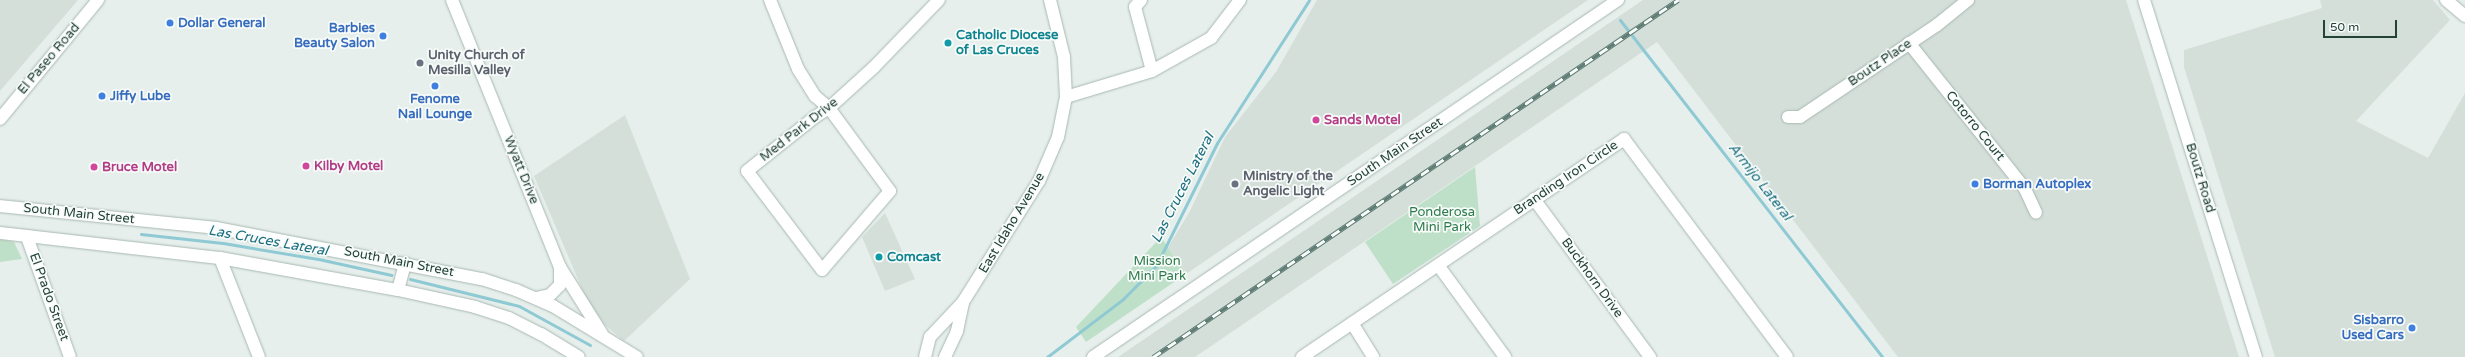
<!DOCTYPE html>
<html>
<head>
<meta charset="utf-8">
<style>
  body { margin:0 }
  #map { position:relative; width:2465px; height:357px; overflow:hidden; background:#e6efeb; font-family:"Varela Round",sans-serif }
  div>[style] { position:absolute }
  [style*='--x'] { left:calc(var(--x)*1px); top:calc(var(--y)*1px); width:calc(var(--w)*1px); rotate:calc(var(--a)*1deg) }
  .built>* { inset:0; background:#d4dfda }
  .green>* { inset:0; background:#bfe0c8 }
  .stream>* { height:3px; margin:-1.5px; padding:0 1.5px; transform-origin:1.5px; border-radius:1.5px; background:#8ec9d4 }
  .roads { filter:drop-shadow(0 0 1px #a8b8b2) drop-shadow(0 0 1px #a8b8b2) }
  .minor>* { height:12px; margin:-6px; padding:0 6px; transform-origin:6px; border-radius:6px; background:#fff }
  .tertiary>* { height:12px; margin:-6px; padding:0 6px; transform-origin:6px; border-radius:6px; background:#fff }
  .secondary>* { height:12px; margin:-6px; padding:0 6px; transform-origin:6px; border-radius:6px; background:#fff }
  .rail>* { height:4.5px; margin-top:-2.25px; transform-origin:0; background:repeating-linear-gradient(90deg,#f7fbf9 0 9px,#5f7d75 0 18px); box-sizing:border-box; border-block:1px solid #5f7d75 }
  .dots>* { width:11px; height:11px; translate:-50% -50%; box-sizing:border-box; border:2px solid #f7fbf9; border-radius:50% }
  span { translate:-50% -50%; white-space:nowrap; text-align:center; line-height:1.15; -webkit-text-stroke:3.5px #f7fbf9; paint-order:stroke }
  .shop-label { font-size:13px; color:#366cbe; font-weight:700 }
  .left { translate:0 -50%; text-align:left }
  .right { translate:-100% -50%; text-align:right }
  .culture-label { font-size:13px; color:#0d838f; font-weight:700 }
  .worship-label { font-size:13px; color:#5b616d; font-weight:700 }
  .street-label { font-size:13px; color:#24423a }
  .hotel-label { font-size:13px; color:#b23c85; font-weight:700 }
  .park-label { font-size:13px; color:#2d7a4b }
  .water-label { font-size:14px; color:#1c6f80; font-style:italic }
  .scale { position:absolute; left:2323px; top:20px; width:74px; height:18px; box-sizing:border-box; border:2px solid #24423a; border-top:0; padding-left:5px; font-size:12px; line-height:14px; white-space:nowrap; color:#24423a; -webkit-text-stroke:3px #f7fbf9; paint-order:stroke }
</style>
</head>
<body>
<div id="map">
  <div class="built">
    <i style="clip-path:polygon(0 0,78px 0,0 91px)"></i>
    <i style="clip-path:polygon(1317px 0,1588px 0,1186px 274px,1168px 247px,1189px 213px,1225px 137px,1276px 72px)"></i>
    <i style="clip-path:polygon(1643px 0,2126px 0,2239px 357px,1898px 357px,1657px 42px,1195px 357px,1118px 357px)"></i>
    <i style="clip-path:polygon(2320px 0,2433px 0,2450px 20px,2356px 121px,2428px 158px,2465px 93px,2465px 357px,2275px 357px,2184px 67px,2184px 50px,2322px 8px)"></i>
    <i style="clip-path:polygon(625px 115px,690px 279px,624px 341px,605px 325px,586px 298px,534px 176px)"></i>
    <i style="clip-path:polygon(885px 213px,915px 279px,885px 291px,862px 237px)"></i>
  </div>
  <div class="green">
    <i style="clip-path:polygon(1475px 167px,1480px 226px,1393px 284px,1365px 242px)"></i>
    <i style="clip-path:polygon(1161px 237px,1186px 274px,1086px 342px,1076px 327px)"></i>
    <i style="clip-path:polygon(0 239px,14px 242px,22px 259px,0 262px)"></i>
  </div>
  <div class="stream">
    <i style="--x:1620;--y:20;--w:427;--a:52.1"></i>
    <i style="--x:141;--y:234;--w:82;--a:6.3"></i>
    <i style="--x:223;--y:243;--w:101;--a:9.6"></i>
    <i style="--x:323;--y:260;--w:70;--a:12.4"></i>
    <i style="--x:410;--y:279;--w:112;--a:13.9"></i>
    <i style="--x:519;--y:306;--w:81;--a:28.8"></i>
    <i style="--x:1047;--y:357;--w:96;--a:-37.3"></i>
    <i style="--x:1123;--y:299;--w:47;--a:-45"></i>
    <i style="--x:1156;--y:266;--w:137;--a:-63.6"></i>
    <i style="--x:1217;--y:143;--w:170;--a:-57.2"></i>
  </div>
  <div class="roads">
    <div class="minor">
      <i style="--x:452;--y:0;--w:288;--a:68"></i>
      <i style="--x:560;--y:267;--w:79;--a:57.9"></i>
      <i style="--x:770;--y:0;--w:74;--a:67.9"></i>
      <i style="--x:798;--y:69;--w:32;--a:58"></i>
      <i style="--x:815;--y:96;--w:18;--a:41"></i>
      <i style="--x:829;--y:108;--w:103;--a:53.7"></i>
      <i style="--x:890;--y:191;--w:104;--a:130.7"></i>
      <i style="--x:822;--y:270;--w:124;--a:-127.1"></i>
      <i style="--x:747;--y:171;--w:87;--a:-38.5"></i>
      <i style="--x:815;--y:117;--w:17;--a:-33"></i>
      <i style="--x:829;--y:108;--w:61;--a:-42.3"></i>
      <i style="--x:874;--y:67;--w:93;--a:-45.9"></i>
      <i style="--x:1141;--y:0;--w:9;--a:131"></i>
      <i style="--x:1135;--y:7;--w:66;--a:75.1"></i>
      <i style="--x:2446;--y:0;--w:25;--a:40"></i>
      <i style="--x:1909;--y:43;--w:186;--a:51.5"></i>
      <i style="--x:2025;--y:189;--w:26;--a:65"></i>
      <i style="--x:1066;--y:97;--w:90;--a:-16.8"></i>
      <i style="--x:1152;--y:71;--w:68;--a:-29.2"></i>
      <i style="--x:1211;--y:38;--w:48;--a:-52.7"></i>
      <i style="--x:1788;--y:117;--w:12;--a:0"></i>
      <i style="--x:1800;--y:117;--w:165;--a:-33.9"></i>
      <i style="--x:1937;--y:25;--w:40;--a:-39"></i>
      <i style="--x:1534;--y:199;--w:196;--a:53.7"></i>
      <i style="--x:27;--y:237;--w:127;--a:70.3"></i>
      <i style="--x:220;--y:258;--w:106;--a:68.5"></i>
      <i style="--x:1438;--y:265;--w:114;--a:53.9"></i>
      <i style="--x:398;--y:290;--w:28;--a:-75"></i>
      <i style="--x:536;--y:298;--w:14;--a:-12"></i>
      <i style="--x:550;--y:295;--w:14;--a:-45"></i>
      <i style="--x:560;--y:285;--w:18;--a:-90"></i>
      <i style="--x:1352;--y:323;--w:40;--a:58"></i>
      <i style="--x:1302;--y:357;--w:389;--a:-34.1"></i>
      <i style="--x:1624;--y:139;--w:272;--a:53.2"></i>
    </div>
    <div class="tertiary">
      <i style="--x:925;--y:357;--w:21;--a:-76"></i>
      <i style="--x:930;--y:337;--w:48;--a:-46.7"></i>
      <i style="--x:963;--y:302;--w:143;--a:-57.9"></i>
      <i style="--x:1039;--y:181;--w:48;--a:-66.6"></i>
      <i style="--x:1058;--y:137;--w:41;--a:-78.7"></i>
      <i style="--x:1066;--y:97;--w:40;--a:-92.9"></i>
      <i style="--x:1064;--y:57;--w:59;--a:-103.8"></i>
      <i style="--x:945;--y:357;--w:29;--a:-65"></i>
      <i style="--x:957;--y:331;--w:29;--a:-78"></i>
    </div>
    <div class="secondary">
      <i style="--x:2144;--y:0;--w:374;--a:72.6"></i>
      <i style="--x:0;--y:119;--w:154;--a:-50.5"></i>
      <i style="--x:0;--y:206;--w:217;--a:5.8"></i>
      <i style="--x:216;--y:228;--w:271;--a:10.9"></i>
      <i style="--x:482;--y:279;--w:36;--a:18"></i>
      <i style="--x:516;--y:290;--w:40;--a:23.4"></i>
      <i style="--x:553;--y:306;--w:98;--a:31.3"></i>
      <i style="--x:0;--y:233;--w:221;--a:6.5"></i>
      <i style="--x:220;--y:258;--w:181;--a:10.2"></i>
      <i style="--x:398;--y:290;--w:79;--a:12.4"></i>
      <i style="--x:475;--y:307;--w:36;--a:18"></i>
      <i style="--x:509;--y:318;--w:36;--a:27"></i>
      <i style="--x:541;--y:334;--w:44;--a:31.2"></i>
      <i style="--x:1093;--y:357;--w:635;--a:-34.22"></i>
    </div>
  </div>
  <div class="rail">
    <i style="--x:1153;--y:357;--w:635;--a:-34.22"></i>
  </div>
  <div class="dots">
    <i style="left:170px;top:23px;background:#3f7fe0"></i>
    <i style="left:383px;top:36px;background:#3f7fe0"></i>
    <i style="left:948px;top:43px;background:#0f9aa8"></i>
    <i style="left:420px;top:63px;background:#6b7280"></i>
    <i style="left:435px;top:86px;background:#3f7fe0"></i>
    <i style="left:102px;top:96px;background:#3f7fe0"></i>
    <i style="left:1316px;top:120px;background:#d1479c"></i>
    <i style="left:306px;top:166px;background:#d1479c"></i>
    <i style="left:94px;top:167px;background:#d1479c"></i>
    <i style="left:1235px;top:184px;background:#6b7280"></i>
    <i style="left:1975px;top:184px;background:#3f7fe0"></i>
    <i style="left:879px;top:257px;background:#0f9aa8"></i>
    <i style="left:2412px;top:328px;background:#3f7fe0"></i>
  </div>
  <div class="shop-label">
    <span class="left" style="left:178px;top:23px">Dollar General</span>
    <span class="right" style="left:375px;top:36px">Barbies<br>Beauty Salon</span>
    <span class="left" style="left:110px;top:96px">Jiffy Lube</span>
    <span style="left:435px;top:107px">Fenome<br>Nail Lounge</span>
    <span class="left" style="left:1983px;top:184px">Borman Autoplex</span>
    <span class="right" style="left:2404px;top:328px">Sisbarro<br>Used Cars</span>
  </div>
  <div class="culture-label">
    <span class="left" style="left:956px;top:43px">Catholic Diocese<br>of Las Cruces</span>
    <span class="left" style="left:887px;top:257px">Comcast</span>
  </div>
  <div class="worship-label">
    <span class="left" style="left:428px;top:63px">Unity Church of<br>Mesilla Valley</span>
    <span class="left" style="left:1243px;top:184px">Ministry of the<br>Angelic Light</span>
  </div>
  <div class="street-label">
    <span style="left:49px;top:59px;rotate:-50deg">El Paseo Road</span>
    <span style="left:1880px;top:63px;rotate:-34deg">Boutz Place</span>
    <span style="left:1975px;top:126px;rotate:51deg">Cotorro Court</span>
    <span style="left:799px;top:130px;rotate:-38deg">Med Park Drive</span>
    <span style="left:1395px;top:152px;rotate:-34deg">South Main Street</span>
    <span style="left:521px;top:170px;rotate:68deg">Wyatt Drive</span>
    <span style="left:1566px;top:178px;rotate:-34deg">Branding Iron Circle</span>
    <span style="left:2200px;top:178px;rotate:73deg">Boutz Road</span>
    <span style="left:79px;top:214px;rotate:6deg">South Main Street</span>
    <span style="left:1012px;top:223px;rotate:-59deg">East Idaho Avenue</span>
    <span style="left:399px;top:262px;rotate:11deg">South Main Street</span>
    <span style="left:1592px;top:278px;rotate:54deg">Buckhorn Drive</span>
    <span style="left:49px;top:297px;rotate:70deg">El Prado Street</span>
  </div>
  <div class="hotel-label">
    <span class="left" style="left:1324px;top:120px">Sands Motel</span>
    <span class="left" style="left:314px;top:166px">Kilby Motel</span>
    <span class="left" style="left:102px;top:167px">Bruce Motel</span>
  </div>
  <div class="park-label">
    <span style="left:1442px;top:220px">Ponderosa<br>Mini Park</span>
    <span style="left:1157px;top:269px">Mission<br>Mini Park</span>
  </div>
  <div class="water-label">
    <span style="left:1760px;top:182px;rotate:52deg">Armijo Lateral</span>
    <span style="left:1183px;top:188px;rotate:-63deg">Las Cruces Lateral</span>
    <span style="left:268px;top:241px;rotate:10deg">Las Cruces Lateral</span>
  </div>
  <div class="scale">50 m</div>
</div>
</body>
</html>
